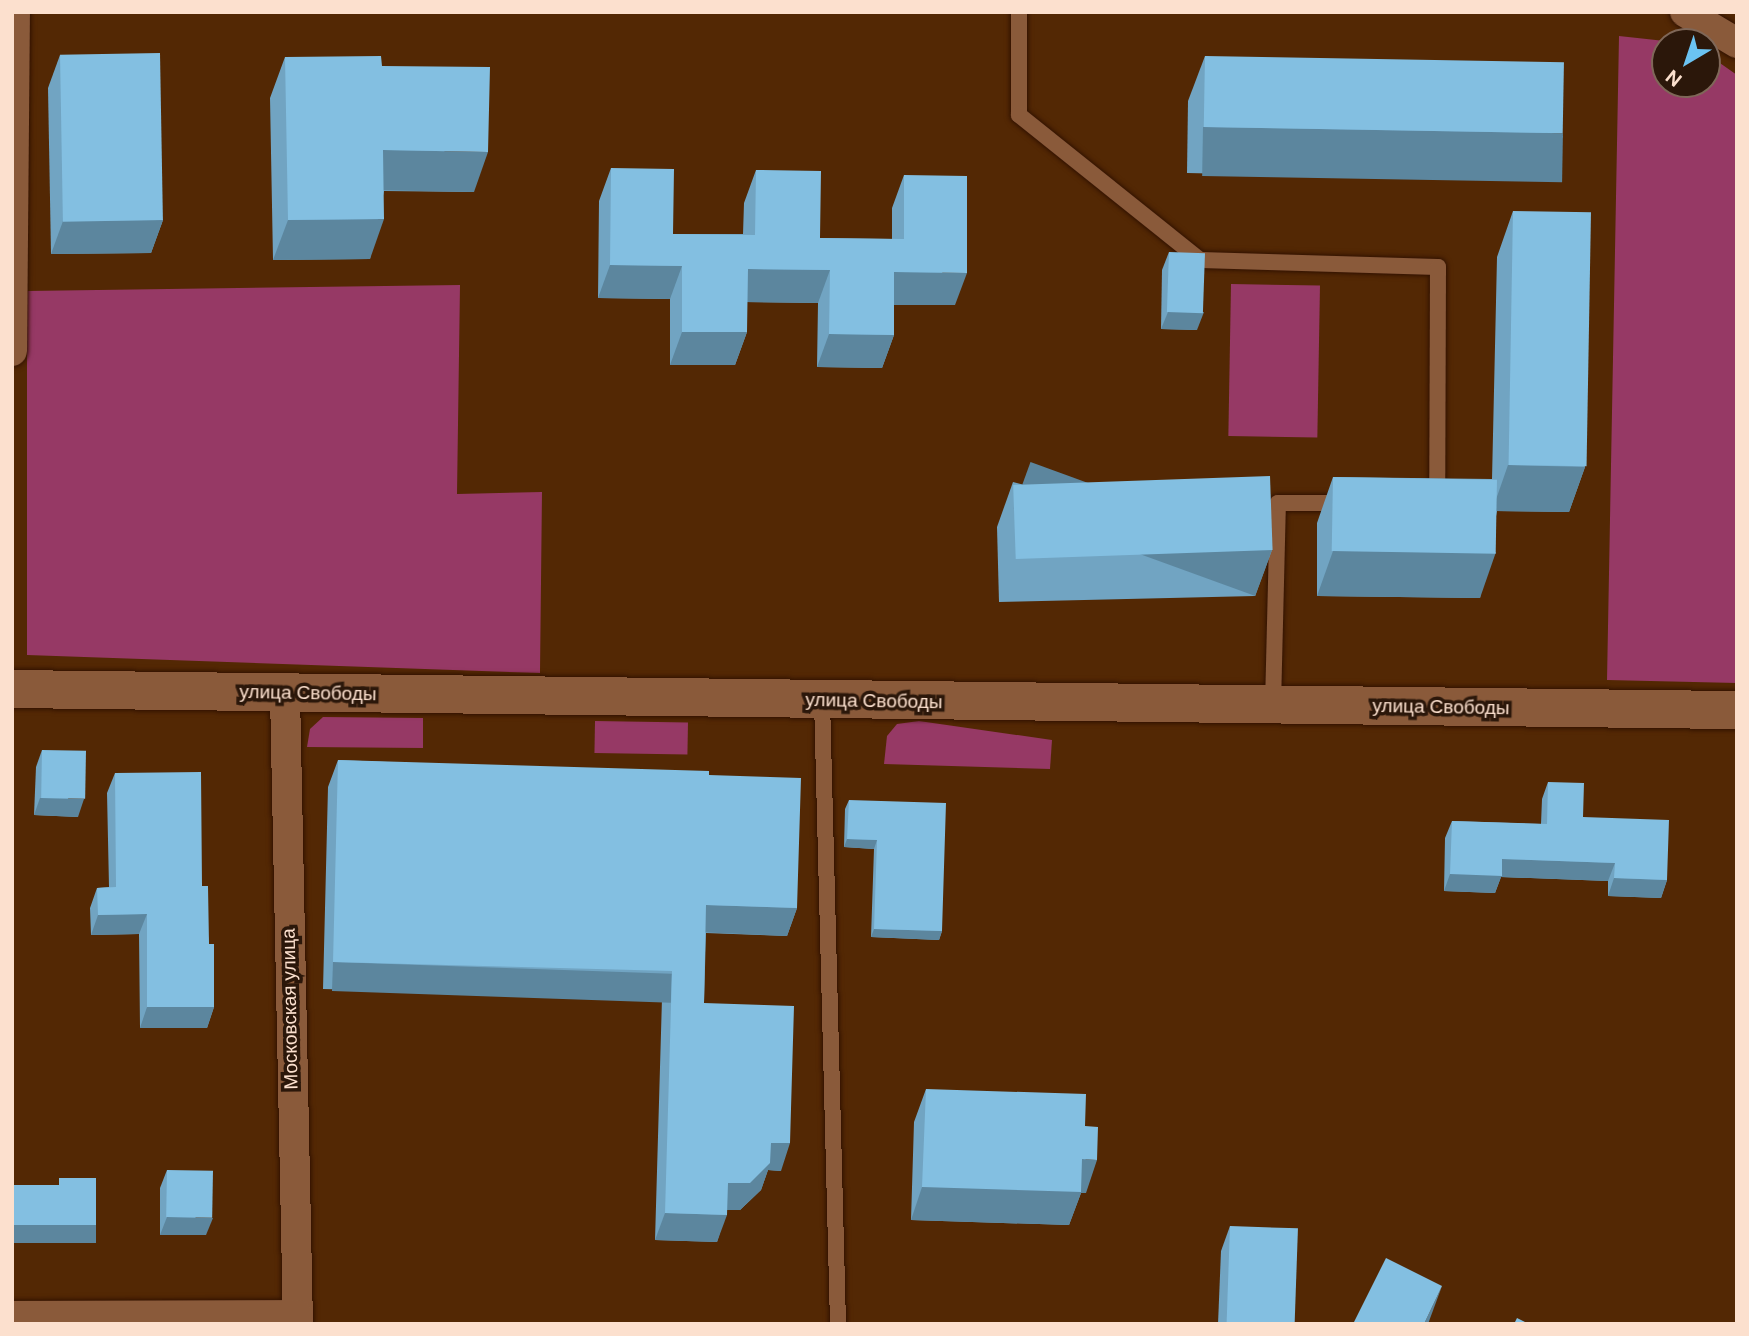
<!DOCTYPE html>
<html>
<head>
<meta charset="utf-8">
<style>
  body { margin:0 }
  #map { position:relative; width:1749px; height:1336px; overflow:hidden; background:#532804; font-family:"DM Sans",sans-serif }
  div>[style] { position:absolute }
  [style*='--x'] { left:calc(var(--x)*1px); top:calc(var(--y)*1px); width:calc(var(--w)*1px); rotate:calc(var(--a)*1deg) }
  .green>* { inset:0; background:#963965; transform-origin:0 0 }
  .roads { filter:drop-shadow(0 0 2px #321200) drop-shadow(0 0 2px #321200) }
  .lane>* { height:16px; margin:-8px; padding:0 8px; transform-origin:8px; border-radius:8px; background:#8a5a3a }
  .street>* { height:30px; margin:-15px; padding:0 15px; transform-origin:15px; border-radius:15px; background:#8a5a3a }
  .secondary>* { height:38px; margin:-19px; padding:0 19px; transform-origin:19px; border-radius:19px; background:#8a5a3a }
  .wall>* { inset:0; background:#71a4c2 }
  .shaded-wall>* { inset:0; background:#5c869e; transform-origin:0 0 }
  .building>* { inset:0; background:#83bfe1; transform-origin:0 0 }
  span { translate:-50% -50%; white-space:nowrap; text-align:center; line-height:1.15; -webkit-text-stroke:7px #2b170a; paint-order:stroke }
  .street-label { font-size:19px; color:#fce0ce }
  .frame { position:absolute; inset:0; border:14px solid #fce0ce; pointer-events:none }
  .north { position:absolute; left:1651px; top:28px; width:70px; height:70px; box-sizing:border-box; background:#2b170a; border:2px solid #7f6758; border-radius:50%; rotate:219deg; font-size:19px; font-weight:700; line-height:28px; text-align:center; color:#fce0ce }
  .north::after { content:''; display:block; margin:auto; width:24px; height:32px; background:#6bc3f2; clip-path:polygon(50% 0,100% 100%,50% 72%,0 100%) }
</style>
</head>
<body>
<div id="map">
  <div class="green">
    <i style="clip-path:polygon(1619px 36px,1674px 42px,1665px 42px,1665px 84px,1707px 84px,1707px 54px,1737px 75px,1737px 683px,1607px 680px)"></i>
    <i style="left:1231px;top:284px;width:89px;height:152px;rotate:1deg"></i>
    <i style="clip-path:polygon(460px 285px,457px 494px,542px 492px,540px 673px,27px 655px,27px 291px)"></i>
    <i style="clip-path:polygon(323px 717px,423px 718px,423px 748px,307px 747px,310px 729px)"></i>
    <i style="left:595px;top:721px;width:93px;height:32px;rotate:1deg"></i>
    <i style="clip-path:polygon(919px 721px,1052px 740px,1050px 769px,884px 764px,887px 736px,897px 724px)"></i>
  </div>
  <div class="roads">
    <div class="lane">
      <i style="--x:1019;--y:12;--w:103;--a:90"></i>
      <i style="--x:1019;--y:115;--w:232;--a:38.7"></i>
      <i style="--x:1200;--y:260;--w:238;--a:1.7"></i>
      <i style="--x:1438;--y:267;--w:230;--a:90.2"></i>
      <i style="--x:822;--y:700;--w:624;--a:88.53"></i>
      <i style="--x:1273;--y:705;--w:202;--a:-88.6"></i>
      <i style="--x:1278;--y:503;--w:65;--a:0"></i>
    </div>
    <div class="street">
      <i style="--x:1685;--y:12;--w:61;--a:30.8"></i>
      <i style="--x:12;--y:351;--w:339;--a:-89.5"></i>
      <i style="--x:285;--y:694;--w:630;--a:88.82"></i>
      <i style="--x:12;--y:1316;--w:286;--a:-0.2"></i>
    </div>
    <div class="secondary">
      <i style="--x:12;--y:689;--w:1725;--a:0.7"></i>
    </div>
  </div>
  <div class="wall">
    <i style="clip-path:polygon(60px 55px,163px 220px,151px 253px,51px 254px,48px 88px)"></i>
    <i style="clip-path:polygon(1205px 56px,1563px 136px,1546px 181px,1187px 173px,1188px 101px)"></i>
    <i style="clip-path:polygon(285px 57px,382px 66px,474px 192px,384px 191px,370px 259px,273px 260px,270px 98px)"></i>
    <i style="clip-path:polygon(611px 168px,673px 234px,743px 234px,744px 203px,756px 170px,820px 238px,892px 239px,892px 208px,904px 175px,955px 305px,894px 305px,894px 335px,882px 368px,817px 367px,818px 303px,747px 302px,747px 332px,735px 365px,670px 365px,670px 299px,598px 298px,599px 201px)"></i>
    <i style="clip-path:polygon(1513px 211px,1585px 467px,1569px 512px,1497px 511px,1480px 598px,1317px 596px,1317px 523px,1333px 477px,1492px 479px,1497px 257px)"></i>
    <i style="clip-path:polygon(1169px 252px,1197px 330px,1161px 329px,1162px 270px)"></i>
    <i style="clip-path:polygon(1013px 482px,1272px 550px,1255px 596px,999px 602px,997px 527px)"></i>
    <i style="clip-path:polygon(42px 750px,78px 817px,34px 815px,36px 767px)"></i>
    <i style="clip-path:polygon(338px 760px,709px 775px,797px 908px,787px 936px,706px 933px,704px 1003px,781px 1171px,768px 1170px,761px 1190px,740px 1210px,727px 1210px,717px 1242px,655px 1240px,662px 998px,323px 989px,328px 787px)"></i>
    <i style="clip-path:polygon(115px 773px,202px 886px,209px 944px,214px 1007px,207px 1028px,140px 1028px,139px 934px,91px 935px,90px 908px,97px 888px,109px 887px,107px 793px)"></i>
    <i style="clip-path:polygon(1548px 782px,1583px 817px,1667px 880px,1661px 898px,1608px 896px,1608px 881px,1501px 877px,1495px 893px,1444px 891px,1445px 838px,1452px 821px,1541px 824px,1542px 799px)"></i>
    <i style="clip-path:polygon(849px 800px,942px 931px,939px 940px,871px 937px,874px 849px,844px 847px,845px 809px)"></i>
    <i style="clip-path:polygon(926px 1089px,1085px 1126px,1086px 1193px,1081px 1193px,1069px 1225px,911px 1220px,914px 1122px)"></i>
    <i style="clip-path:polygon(167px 1170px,206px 1235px,160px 1235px,160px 1188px)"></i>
    <i style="clip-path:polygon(1230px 1226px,1294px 1324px,1218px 1324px,1221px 1251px)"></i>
  </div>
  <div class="shaded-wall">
    <i style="left:1203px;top:127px;width:360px;height:49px;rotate:1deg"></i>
    <i style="clip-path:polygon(383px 150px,488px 152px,474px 192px,368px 190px)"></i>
    <i style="clip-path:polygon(384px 219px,370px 259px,273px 260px,288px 220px)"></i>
    <i style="clip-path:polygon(163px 220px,151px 253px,51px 254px,63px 221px)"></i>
    <i style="clip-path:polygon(610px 265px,682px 266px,670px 299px,598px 298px)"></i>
    <i style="clip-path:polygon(748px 269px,830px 270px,818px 303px,736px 302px)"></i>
    <i style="clip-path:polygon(894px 272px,967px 273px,955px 305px,882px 305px)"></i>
    <i style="clip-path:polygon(1168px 312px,1204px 312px,1197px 330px,1161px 329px)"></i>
    <i style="clip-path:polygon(682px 332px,747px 332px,735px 365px,670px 365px)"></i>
    <i style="clip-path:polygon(829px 334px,894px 335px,882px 368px,817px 367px)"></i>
    <i style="clip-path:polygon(1508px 465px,1585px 467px,1569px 512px,1492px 511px)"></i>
    <i style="left:1272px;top:550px;width:49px;height:257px;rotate:110deg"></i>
    <i style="clip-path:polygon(1333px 551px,1496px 552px,1480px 598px,1317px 596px)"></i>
    <i style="clip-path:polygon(40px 798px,84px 799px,78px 817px,34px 815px)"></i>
    <i style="clip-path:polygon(847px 839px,877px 840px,874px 849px,844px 847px)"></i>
    <i style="clip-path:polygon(1502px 859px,1615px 863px,1608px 881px,1501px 877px,1495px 893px,1444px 891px,1450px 874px)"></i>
    <i style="clip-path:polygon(1614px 878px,1667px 880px,1661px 898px,1608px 896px)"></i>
    <i style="clip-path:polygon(706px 905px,797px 908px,787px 936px,696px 932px)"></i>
    <i style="clip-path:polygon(147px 914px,139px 934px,91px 935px,98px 915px)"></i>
    <i style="clip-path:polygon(874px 929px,942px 931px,939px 940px,871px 937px)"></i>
    <i style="left:333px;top:962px;width:339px;height:29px;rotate:2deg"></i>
    <i style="clip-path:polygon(147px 1007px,214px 1007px,207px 1028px,140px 1028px)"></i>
    <i style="clip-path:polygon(771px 1143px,790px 1143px,781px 1171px,768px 1170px,761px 1190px,740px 1210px,718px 1210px,728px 1183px)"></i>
    <i style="clip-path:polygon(1082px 1159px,1097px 1160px,1086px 1193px,1081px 1193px,1069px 1225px,911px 1220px,922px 1187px)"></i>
    <i style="clip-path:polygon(665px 1213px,727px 1215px,717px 1242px,655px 1240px)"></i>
    <i style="clip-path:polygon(167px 1217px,213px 1218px,206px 1235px,160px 1235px)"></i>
    <i style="left:12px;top:1225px;width:84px;height:18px"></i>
    <i style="clip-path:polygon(1442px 1286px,1428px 1324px,1424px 1324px)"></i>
  </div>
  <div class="building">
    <i style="left:160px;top:53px;width:167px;height:100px;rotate:89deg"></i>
    <i style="clip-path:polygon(381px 56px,382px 66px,490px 67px,488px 152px,383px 150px,384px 219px,288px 220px,285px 57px)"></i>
    <i style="left:1205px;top:56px;width:359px;height:71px;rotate:1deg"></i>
    <i style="clip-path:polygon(611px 168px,674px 169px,673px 234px,755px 235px,756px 170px,821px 171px,820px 238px,904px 239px,904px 175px,967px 176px,967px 273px,894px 272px,894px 335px,829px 334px,830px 270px,748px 269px,747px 332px,682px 332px,682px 266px,610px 265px)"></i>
    <i style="left:1513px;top:211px;width:78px;height:254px;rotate:1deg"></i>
    <i style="left:1169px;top:252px;width:36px;height:60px;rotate:2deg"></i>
    <i style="left:1270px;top:476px;width:74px;height:257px;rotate:88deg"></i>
    <i style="left:1333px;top:477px;width:164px;height:74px;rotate:1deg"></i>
    <i style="left:42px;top:750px;width:44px;height:48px;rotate:1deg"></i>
    <i style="clip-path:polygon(338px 760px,709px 771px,709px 775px,801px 778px,797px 908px,706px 905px,704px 1003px,794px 1006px,790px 1143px,771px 1143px,770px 1163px,750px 1183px,728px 1183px,727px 1215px,665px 1213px,672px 971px,333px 962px)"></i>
    <i style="clip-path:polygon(201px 772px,202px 886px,208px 886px,209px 944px,214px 944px,214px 1007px,147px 1007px,147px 914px,98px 915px,97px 888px,116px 887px,115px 773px)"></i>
    <i style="clip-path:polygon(1548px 782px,1584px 783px,1583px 817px,1669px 820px,1667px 880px,1614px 878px,1615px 863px,1502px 859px,1502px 876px,1450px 874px,1452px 821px,1547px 824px)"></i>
    <i style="clip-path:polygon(849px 800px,946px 803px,942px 931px,874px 929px,877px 840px,847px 839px)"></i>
    <i style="clip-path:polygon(926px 1089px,1086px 1094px,1085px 1126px,1098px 1127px,1097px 1160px,1082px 1159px,1081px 1192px,922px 1187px)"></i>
    <i style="left:167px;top:1170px;width:46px;height:47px;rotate:1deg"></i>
    <i style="clip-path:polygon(59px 1178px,96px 1178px,96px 1225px,12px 1225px,12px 1185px,59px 1185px)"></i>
    <i style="left:1230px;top:1226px;width:68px;height:98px;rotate:2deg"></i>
    <i style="clip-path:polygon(1386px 1258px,1442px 1286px,1424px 1324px,1353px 1324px)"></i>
    <i style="clip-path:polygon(1517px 1318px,1529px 1324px,1514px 1324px)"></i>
  </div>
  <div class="street-label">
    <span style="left:308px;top:693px;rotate:1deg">улица Свободы</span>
    <span style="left:874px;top:701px;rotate:1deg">улица Свободы</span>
    <span style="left:1441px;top:707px;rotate:1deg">улица Свободы</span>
    <span style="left:290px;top:1009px;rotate:-91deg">Московская улица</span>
  </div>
  <div class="frame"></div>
  <div class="north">N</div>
</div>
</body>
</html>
